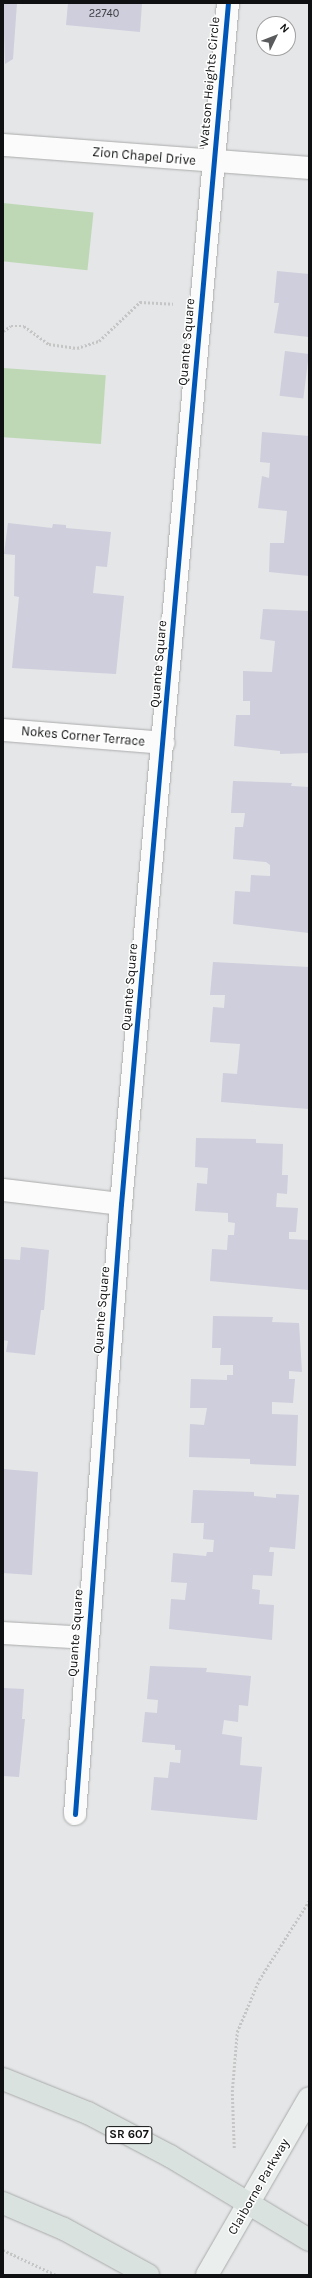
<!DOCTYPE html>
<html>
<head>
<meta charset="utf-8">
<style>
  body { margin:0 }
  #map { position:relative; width:312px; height:2278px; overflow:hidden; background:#e5e6e7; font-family:Karla,sans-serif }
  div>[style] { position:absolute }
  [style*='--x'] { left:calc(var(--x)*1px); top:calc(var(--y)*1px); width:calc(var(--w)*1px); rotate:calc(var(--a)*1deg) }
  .green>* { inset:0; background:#bed8b6; transform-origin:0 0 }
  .building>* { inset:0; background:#cecedd; transform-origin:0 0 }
  .path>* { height:2.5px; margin-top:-1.25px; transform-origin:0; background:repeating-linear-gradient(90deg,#c5c5c5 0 2px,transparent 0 4px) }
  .roads { filter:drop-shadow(0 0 1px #aaabac) drop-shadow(0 0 1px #aaabac) }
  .street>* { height:22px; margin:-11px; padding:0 11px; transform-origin:11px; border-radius:11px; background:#fbfbfb }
  .secondary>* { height:22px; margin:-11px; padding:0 11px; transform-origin:11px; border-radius:11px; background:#eaeeed }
  .primary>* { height:22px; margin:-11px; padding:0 11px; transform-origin:11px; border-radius:11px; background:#d9e2de }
  .cycleway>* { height:5px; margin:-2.5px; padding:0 2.5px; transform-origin:2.5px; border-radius:2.5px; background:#0057b8 }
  span { translate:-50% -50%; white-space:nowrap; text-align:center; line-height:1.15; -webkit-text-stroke:3px #fff; paint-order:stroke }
  .number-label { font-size:11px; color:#3f4044 }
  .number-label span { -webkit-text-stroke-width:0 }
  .shield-label span { padding:1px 3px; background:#fff; border:1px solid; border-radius:3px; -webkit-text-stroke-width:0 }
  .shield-label { font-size:12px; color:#0f1011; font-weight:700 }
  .street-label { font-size:13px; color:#0f1011 }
  .frame { position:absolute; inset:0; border:4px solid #0f1011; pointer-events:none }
  .north { position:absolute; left:256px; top:16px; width:40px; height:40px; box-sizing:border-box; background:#fff; border:1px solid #9f9fa0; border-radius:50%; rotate:47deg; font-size:11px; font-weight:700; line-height:16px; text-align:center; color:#0f1011 }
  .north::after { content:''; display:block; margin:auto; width:14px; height:18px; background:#5a5b5c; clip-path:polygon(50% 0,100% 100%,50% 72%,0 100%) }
</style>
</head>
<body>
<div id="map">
  <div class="green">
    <i style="left:3px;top:203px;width:91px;height:58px;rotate:6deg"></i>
    <i style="left:3px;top:368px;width:103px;height:69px;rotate:4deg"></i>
  </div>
  <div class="building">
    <i style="clip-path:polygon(3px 3px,17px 3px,13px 59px,5px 64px)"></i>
    <i style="clip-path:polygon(68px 3px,142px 3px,140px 32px,66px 25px)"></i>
    <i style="clip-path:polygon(277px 271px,309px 274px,309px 337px,274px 333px,279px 303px,274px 303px)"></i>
    <i style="left:285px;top:351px;width:24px;height:45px;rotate:7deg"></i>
    <i style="clip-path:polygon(262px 432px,309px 436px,309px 576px,269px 572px,270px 543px,284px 543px,287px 511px,258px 508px,262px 476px,269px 478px,270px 463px,260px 462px)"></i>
    <i style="clip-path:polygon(8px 523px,52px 528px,53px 524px,66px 525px,66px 528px,111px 532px,107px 567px,96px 566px,93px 593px,124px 596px,116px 674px,12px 668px,19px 597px,14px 596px,15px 555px,4px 554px)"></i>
    <i style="clip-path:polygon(263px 609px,309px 611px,309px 753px,280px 754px,280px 751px,234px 746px,236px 715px,250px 715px,250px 701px,243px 701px,243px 671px,272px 672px,275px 641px,260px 639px)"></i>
    <i style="clip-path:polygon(233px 781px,292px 783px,291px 786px,309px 787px,309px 933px,233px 924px,235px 891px,250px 892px,251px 875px,270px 876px,270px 865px,266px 862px,233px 859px,235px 827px,243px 827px,245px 813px,231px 813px)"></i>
    <i style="clip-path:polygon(213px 962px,309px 967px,309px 1109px,221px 1102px,223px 1073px,237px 1074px,240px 1044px,210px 1042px,213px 1007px,224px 1008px,225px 995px,210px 995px)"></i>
    <i style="clip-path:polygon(196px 1138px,256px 1139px,256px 1143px,283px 1144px,282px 1175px,288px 1175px,287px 1194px,277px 1193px,276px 1207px,298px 1208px,296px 1232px,289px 1232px,289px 1239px,308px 1240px,309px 1290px,210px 1281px,212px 1249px,227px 1250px,228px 1235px,234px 1235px,235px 1223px,228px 1222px,228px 1213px,195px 1211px,197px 1183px,207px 1184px,208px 1168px,195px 1167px)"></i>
    <i style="clip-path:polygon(21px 1247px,49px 1250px,44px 1310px,41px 1310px,35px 1355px,6px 1352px,8px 1341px,3px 1340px,3px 1259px,20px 1260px)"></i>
    <i style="clip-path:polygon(213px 1316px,273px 1317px,272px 1322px,299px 1323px,302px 1372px,289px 1371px,289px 1379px,295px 1379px,293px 1403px,272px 1402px,272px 1414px,298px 1415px,296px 1466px,250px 1464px,250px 1459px,189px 1457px,190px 1424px,204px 1425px,207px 1408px,190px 1408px,191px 1379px,227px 1380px,227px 1375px,233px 1375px,233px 1365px,220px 1365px,221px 1348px,212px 1348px)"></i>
    <i style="clip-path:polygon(3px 1469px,38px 1472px,32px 1575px,3px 1573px)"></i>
    <i style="clip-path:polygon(193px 1490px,254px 1492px,254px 1496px,276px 1498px,276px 1494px,299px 1495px,295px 1549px,270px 1547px,269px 1552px,274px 1552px,272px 1576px,253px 1575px,252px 1589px,260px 1590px,259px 1604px,274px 1605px,272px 1640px,169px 1629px,171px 1599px,185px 1600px,187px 1583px,171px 1582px,173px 1553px,206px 1556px,207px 1552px,213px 1552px,214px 1540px,203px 1539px,204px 1523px,191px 1523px)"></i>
    <i style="clip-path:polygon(150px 1666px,207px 1668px,206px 1672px,251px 1676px,248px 1706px,239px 1705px,238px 1722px,224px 1720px,222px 1734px,242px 1737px,240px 1765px,262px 1767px,257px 1820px,151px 1810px,154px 1777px,168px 1778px,170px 1762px,180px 1763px,181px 1750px,175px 1750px,175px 1745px,142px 1742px,145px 1712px,157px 1713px,158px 1700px,147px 1699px)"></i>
    <i style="clip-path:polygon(3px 1688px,24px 1689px,22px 1719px,25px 1719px,19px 1777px,3px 1776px)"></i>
  </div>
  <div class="path">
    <i style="--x:3;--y:331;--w:9;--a:-32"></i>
    <i style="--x:11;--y:326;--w:13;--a:0"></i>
    <i style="--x:24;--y:326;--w:31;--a:36"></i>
    <i style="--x:49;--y:344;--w:28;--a:8"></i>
    <i style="--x:77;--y:348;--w:23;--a:-18"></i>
    <i style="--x:99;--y:341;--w:57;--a:-43.6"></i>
    <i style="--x:140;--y:302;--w:33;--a:3"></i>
    <i style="--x:234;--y:2148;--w:56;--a:-92"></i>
    <i style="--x:232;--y:2092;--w:60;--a:-85.2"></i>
    <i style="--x:237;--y:2032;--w:56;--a:-67.1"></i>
    <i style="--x:259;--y:1980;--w:93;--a:-57.7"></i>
    <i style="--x:3;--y:2250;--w:59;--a:25.3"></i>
  </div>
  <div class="roads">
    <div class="street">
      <i style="--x:3;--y:145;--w:307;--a:4.3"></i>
      <i style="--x:3;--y:730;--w:161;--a:4.6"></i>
      <i style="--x:3;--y:1190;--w:119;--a:6.8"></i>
      <i style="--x:3;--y:1633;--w:83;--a:3.4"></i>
      <i style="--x:75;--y:1814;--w:612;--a:-85.69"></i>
      <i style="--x:121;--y:1204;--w:1206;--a:-84.91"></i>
    </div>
    <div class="secondary">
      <i style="--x:207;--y:2275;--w:204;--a:-60"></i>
    </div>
    <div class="primary">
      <i style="--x:3;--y:2079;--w:92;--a:21.8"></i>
      <i style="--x:88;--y:2113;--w:93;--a:27.7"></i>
      <i style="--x:170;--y:2156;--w:162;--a:31.1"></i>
      <i style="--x:3;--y:2203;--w:66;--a:23.1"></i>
      <i style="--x:64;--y:2229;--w:96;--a:28.7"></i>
    </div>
  </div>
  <div class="cycleway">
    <i style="--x:75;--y:1814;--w:612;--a:-85.69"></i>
    <i style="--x:121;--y:1204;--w:1206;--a:-84.91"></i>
  </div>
  <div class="number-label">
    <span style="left:104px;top:14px">22740</span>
  </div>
  <div class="shield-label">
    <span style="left:129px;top:2135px">SR 607</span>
  </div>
  <div class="street-label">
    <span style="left:210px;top:82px;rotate:-85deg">Watson Heights Circle</span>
    <span style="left:144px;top:157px;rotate:5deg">Zion Chapel Drive</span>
    <span style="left:187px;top:342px;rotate:-85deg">Quante Square</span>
    <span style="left:159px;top:664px;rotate:-85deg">Quante Square</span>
    <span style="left:83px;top:737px;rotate:5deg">Nokes Corner Terrace</span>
    <span style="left:130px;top:987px;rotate:-85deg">Quante Square</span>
    <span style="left:102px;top:1310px;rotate:-85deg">Quante Square</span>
    <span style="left:76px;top:1633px;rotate:-86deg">Quante Square</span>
    <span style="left:259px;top:2187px;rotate:-60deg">Claiborne Parkway</span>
  </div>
  <div class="frame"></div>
  <div class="north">N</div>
</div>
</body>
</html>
